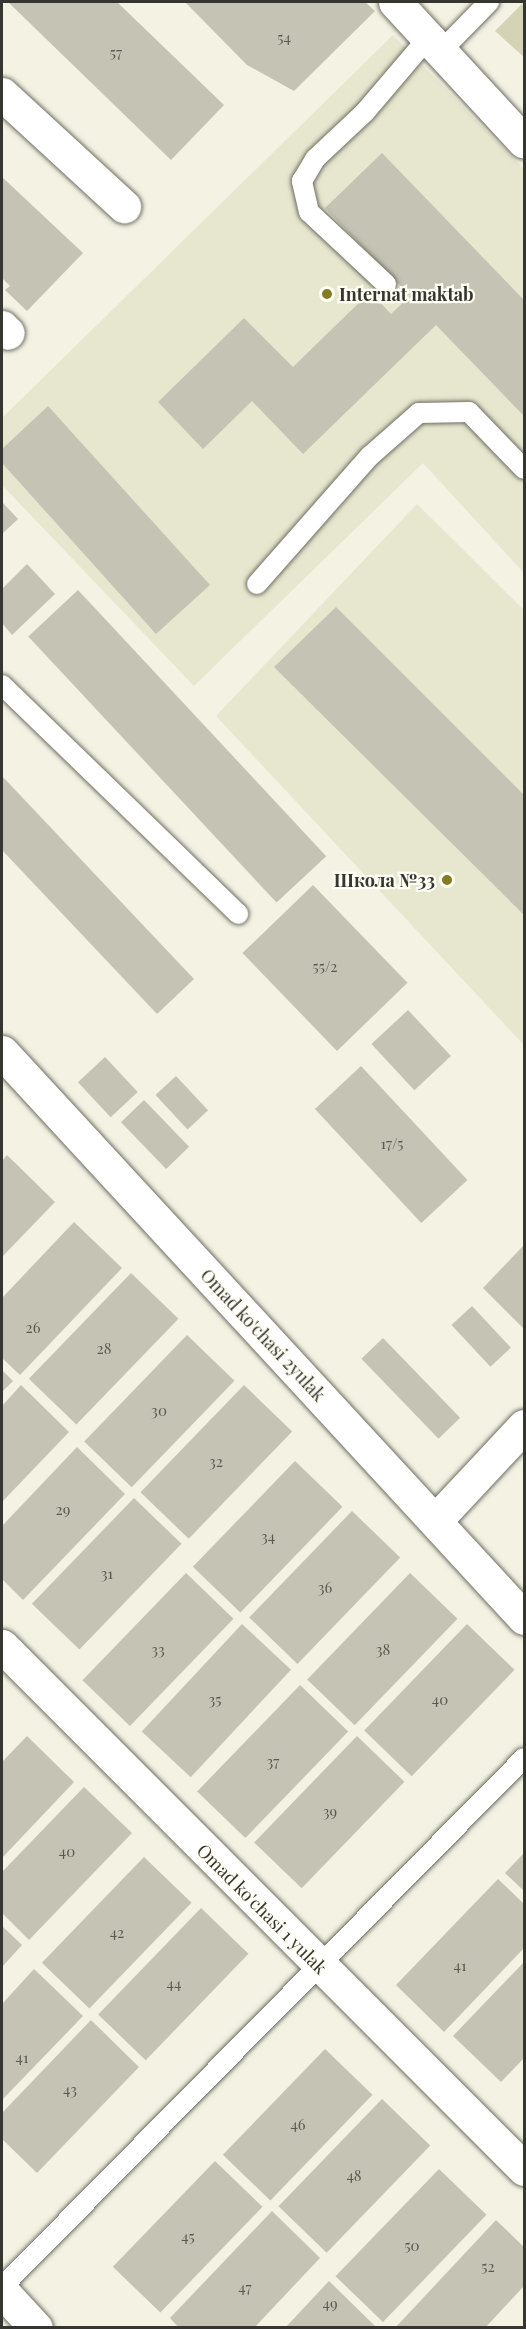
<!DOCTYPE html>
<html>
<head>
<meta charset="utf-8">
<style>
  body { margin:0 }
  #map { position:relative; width:526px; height:2329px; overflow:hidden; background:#f3f2e3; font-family:"Playfair Display",serif }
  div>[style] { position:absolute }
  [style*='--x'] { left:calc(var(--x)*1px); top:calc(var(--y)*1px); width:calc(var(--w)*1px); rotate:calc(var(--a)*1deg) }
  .built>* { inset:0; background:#e7e6cf }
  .green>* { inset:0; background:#d5d3b5 }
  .building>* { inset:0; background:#c4c3b4; transform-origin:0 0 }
  .roads { filter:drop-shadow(0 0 2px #6f6e61) drop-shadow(0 0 2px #6f6e61) }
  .lane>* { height:20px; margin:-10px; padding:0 10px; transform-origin:10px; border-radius:10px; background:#fff }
  .street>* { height:33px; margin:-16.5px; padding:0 16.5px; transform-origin:16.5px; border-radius:16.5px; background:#fff }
  .secondary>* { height:33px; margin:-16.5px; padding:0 16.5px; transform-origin:16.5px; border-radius:16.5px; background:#fff }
  .dots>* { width:16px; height:16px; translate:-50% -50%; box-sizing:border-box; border:3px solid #fffff6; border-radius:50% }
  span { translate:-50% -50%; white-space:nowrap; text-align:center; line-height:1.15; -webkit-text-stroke:4.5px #fffff6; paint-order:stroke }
  .number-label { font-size:15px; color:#5a5951 }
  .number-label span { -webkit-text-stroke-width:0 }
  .poi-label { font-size:18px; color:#363630; font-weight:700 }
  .left { translate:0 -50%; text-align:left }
  .right { translate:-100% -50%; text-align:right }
  .street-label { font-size:18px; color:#363630 }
  .frame { position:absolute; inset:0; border:3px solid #363630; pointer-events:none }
</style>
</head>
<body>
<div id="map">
  <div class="built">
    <i style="clip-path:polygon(393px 35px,524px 169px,524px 573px,423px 463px,194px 686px,2px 485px,2px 418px)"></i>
    <i style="clip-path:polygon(417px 504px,524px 610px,524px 1045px,216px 716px)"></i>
  </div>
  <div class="green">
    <i style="clip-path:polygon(524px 2px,524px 57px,495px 31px)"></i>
  </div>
  <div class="building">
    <i style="clip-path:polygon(8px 2px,117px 2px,224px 105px,171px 160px)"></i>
    <i style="clip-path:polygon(185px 2px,365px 2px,375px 11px,294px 91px,247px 65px)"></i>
    <i style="clip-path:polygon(382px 153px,524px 300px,524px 416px,436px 325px,303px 454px,252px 401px,203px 449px,158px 402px,244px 318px,293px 367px,370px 292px,391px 314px,410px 296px,325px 208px)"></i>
    <i style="clip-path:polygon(2px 177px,83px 253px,27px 311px,5px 290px,10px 286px,2px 278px)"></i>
    <i style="clip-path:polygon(48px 406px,210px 585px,156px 634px,2px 463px,2px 449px)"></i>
    <i style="clip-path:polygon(2px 502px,18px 519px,2px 534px)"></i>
    <i style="clip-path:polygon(27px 564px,55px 594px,12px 635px,2px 623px,2px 589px)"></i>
    <i style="left:78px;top:590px;width:364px;height:68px;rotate:47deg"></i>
    <i style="clip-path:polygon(336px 607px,524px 795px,524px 915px,274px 667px)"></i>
    <i style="clip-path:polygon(2px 776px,194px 979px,157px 1014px,2px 850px)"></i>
    <i style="left:313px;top:885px;width:136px;height:98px;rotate:46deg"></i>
    <i style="left:408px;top:1010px;width:63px;height:50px;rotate:47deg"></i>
    <i style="left:105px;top:1057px;width:48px;height:37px;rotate:47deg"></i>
    <i style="left:361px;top:1066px;width:156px;height:63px;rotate:47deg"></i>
    <i style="left:176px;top:1076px;width:47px;height:28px;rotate:47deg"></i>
    <i style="left:144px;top:1100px;width:65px;height:32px;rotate:46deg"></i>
    <i style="clip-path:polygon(7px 1155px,55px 1202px,2px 1257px,2px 1161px)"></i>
    <i style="clip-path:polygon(74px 1222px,122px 1268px,20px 1375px,2px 1358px,2px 1298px)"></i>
    <i style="clip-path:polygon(524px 1245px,524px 1329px,483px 1288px)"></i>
    <i style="left:131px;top:1273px;width:66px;height:147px;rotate:44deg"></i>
    <i style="left:472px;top:1306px;width:57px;height:28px;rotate:47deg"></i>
    <i style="left:187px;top:1335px;width:66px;height:148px;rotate:44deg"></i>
    <i style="left:383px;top:1338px;width:111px;height:30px;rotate:46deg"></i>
    <i style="clip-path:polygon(2px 1370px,13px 1381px,2px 1392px)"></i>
    <i style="clip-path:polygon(21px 1385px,69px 1432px,2px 1502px,2px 1406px)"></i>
    <i style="left:244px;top:1385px;width:67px;height:149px;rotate:44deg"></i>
    <i style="clip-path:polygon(77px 1447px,125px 1494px,23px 1600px,2px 1579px,2px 1526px)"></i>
    <i style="left:295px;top:1461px;width:66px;height:147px;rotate:44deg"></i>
    <i style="left:134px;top:1498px;width:66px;height:147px;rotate:44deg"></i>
    <i style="left:352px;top:1511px;width:67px;height:148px;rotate:44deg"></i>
    <i style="left:186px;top:1573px;width:66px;height:149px;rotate:44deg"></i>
    <i style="left:410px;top:1573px;width:66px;height:148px;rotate:44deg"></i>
    <i style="left:242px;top:1624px;width:67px;height:147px;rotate:43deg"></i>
    <i style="left:467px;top:1624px;width:66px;height:148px;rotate:44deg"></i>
    <i style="left:300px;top:1685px;width:67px;height:148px;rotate:44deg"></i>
    <i style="clip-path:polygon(27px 1736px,74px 1782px,2px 1858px,2px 1762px)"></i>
    <i style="left:357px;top:1736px;width:66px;height:148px;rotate:44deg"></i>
    <i style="clip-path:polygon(84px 1787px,132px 1833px,29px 1940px,2px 1913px,2px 1872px)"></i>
    <i style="clip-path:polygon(524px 1853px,524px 1891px,505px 1873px)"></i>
    <i style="left:144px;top:1857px;width:66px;height:147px;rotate:44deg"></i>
    <i style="clip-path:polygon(498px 1879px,524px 1904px,524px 1948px,444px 2032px,396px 1985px)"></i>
    <i style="left:201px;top:1908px;width:66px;height:148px;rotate:44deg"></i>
    <i style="clip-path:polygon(2px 1926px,22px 1945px,2px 1967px)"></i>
    <i style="clip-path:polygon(524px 1962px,524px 2058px,501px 2082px,453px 2036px)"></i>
    <i style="clip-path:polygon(34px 1969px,83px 2016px,2px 2100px,2px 2004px)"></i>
    <i style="clip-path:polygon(91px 2020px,139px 2067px,37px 2173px,2px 2139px,2px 2113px)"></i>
    <i style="left:325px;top:2049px;width:66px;height:147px;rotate:44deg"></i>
    <i style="left:382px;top:2099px;width:67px;height:149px;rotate:44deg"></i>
    <i style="left:215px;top:2161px;width:66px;height:147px;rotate:44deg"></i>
    <i style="left:439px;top:2169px;width:66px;height:149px;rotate:44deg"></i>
    <i style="clip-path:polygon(272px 2211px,320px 2258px,254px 2328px,179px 2328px,170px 2318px)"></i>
    <i style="clip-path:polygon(496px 2220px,524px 2247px,524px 2286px,485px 2328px,395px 2328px)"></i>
    <i style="clip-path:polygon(329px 2281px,377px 2328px,285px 2328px)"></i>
  </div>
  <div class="roads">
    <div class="lane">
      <i style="--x:441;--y:51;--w:69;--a:-45.6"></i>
      <i style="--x:386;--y:284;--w:105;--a:-136.9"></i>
      <i style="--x:309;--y:212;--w:32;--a:-103"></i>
      <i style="--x:302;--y:181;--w:26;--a:-59"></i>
      <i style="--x:315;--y:159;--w:69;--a:-43.2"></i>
      <i style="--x:365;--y:112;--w:97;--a:-49.6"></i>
      <i style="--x:257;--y:584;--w:171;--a:-48.6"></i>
      <i style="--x:370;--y:456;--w:65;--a:-41.3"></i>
      <i style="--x:419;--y:413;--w:50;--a:-1.1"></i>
      <i style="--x:469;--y:412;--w:79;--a:46"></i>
      <i style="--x:2;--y:685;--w:329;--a:44.1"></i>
      <i style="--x:2;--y:2287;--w:743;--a:-45.38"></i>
    </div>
    <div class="street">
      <i style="--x:395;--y:2;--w:190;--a:47.3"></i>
      <i style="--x:2;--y:94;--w:166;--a:42.6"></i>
      <i style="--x:2;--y:327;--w:8;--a:45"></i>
      <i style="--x:2;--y:1052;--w:770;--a:47.32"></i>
      <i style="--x:435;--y:1521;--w:130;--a:-46.9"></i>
      <i style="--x:2;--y:1646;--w:739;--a:45.05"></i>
    </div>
    <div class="secondary">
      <i style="--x:2;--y:2291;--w:50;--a:47.4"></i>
    </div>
  </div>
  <div class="dots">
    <i style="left:327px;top:294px;background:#847c22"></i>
    <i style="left:447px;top:880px;background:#847c22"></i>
  </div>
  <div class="number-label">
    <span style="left:284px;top:38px">54</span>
    <span style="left:116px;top:53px">57</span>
    <span style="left:325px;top:967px">55/2</span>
    <span style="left:392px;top:1144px">17/5</span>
    <span style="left:33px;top:1328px">26</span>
    <span style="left:104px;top:1349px">28</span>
    <span style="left:159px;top:1411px">30</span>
    <span style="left:216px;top:1462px">32</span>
    <span style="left:63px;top:1510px">29</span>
    <span style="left:268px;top:1537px">34</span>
    <span style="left:107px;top:1574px">31</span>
    <span style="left:325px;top:1588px">36</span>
    <span style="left:158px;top:1650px">33</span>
    <span style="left:383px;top:1650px">38</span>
    <span style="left:215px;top:1700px">35</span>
    <span style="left:440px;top:1700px">40</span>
    <span style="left:273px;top:1762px">37</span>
    <span style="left:330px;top:1812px">39</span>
    <span style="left:67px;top:1852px">40</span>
    <span style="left:117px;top:1933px">42</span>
    <span style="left:460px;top:1966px">41</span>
    <span style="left:174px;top:1984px">44</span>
    <span style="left:22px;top:2058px">41</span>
    <span style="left:70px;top:2090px">43</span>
    <span style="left:298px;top:2125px">46</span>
    <span style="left:354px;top:2176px">48</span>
    <span style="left:188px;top:2237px">45</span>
    <span style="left:412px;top:2246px">50</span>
    <span style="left:488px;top:2267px">52</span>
    <span style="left:245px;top:2288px">47</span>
    <span style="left:330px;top:2304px">49</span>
  </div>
  <div class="poi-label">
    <span class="left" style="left:339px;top:294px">Internat maktab</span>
    <span class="right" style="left:435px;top:880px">Школа №33</span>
  </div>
  <div class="street-label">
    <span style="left:263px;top:1335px;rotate:47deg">Omad ko'chasi 2yulak</span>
    <span style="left:262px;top:1909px;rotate:45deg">Omad ko'chasi 1 yulak</span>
  </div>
  <div class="frame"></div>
</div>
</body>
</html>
